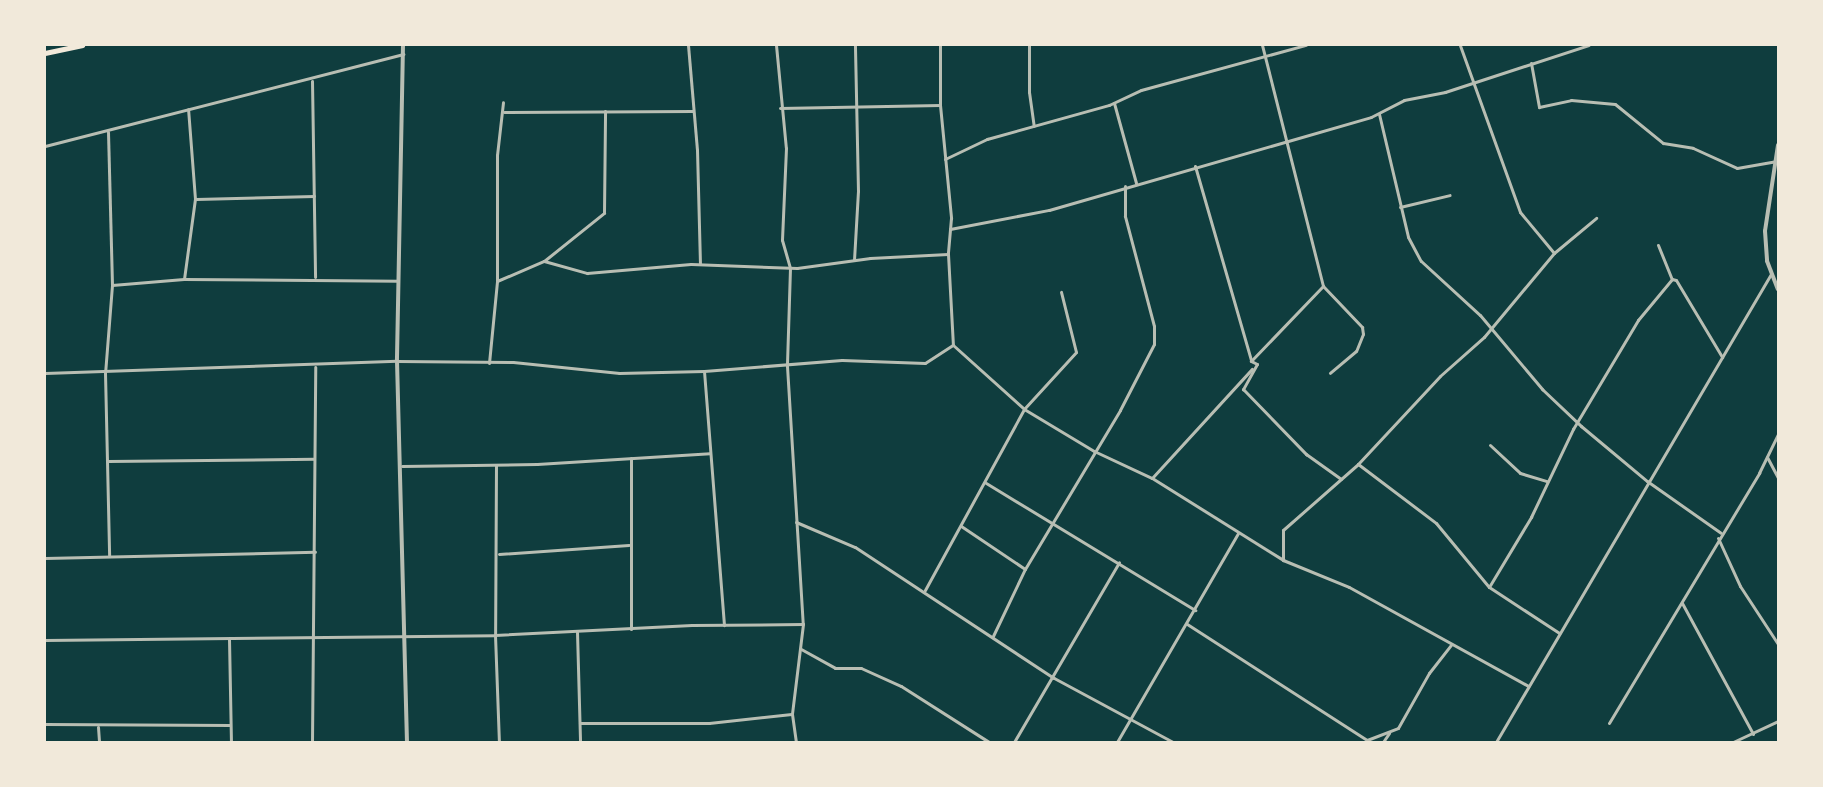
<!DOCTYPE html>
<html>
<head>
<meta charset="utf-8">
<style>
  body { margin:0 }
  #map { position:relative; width:1823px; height:787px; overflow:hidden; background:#0f3d3e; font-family:"Noto Sans",sans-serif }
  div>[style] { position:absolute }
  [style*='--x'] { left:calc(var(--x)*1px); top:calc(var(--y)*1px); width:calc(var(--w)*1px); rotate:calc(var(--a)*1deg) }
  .minor>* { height:3px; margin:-1.5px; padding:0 1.5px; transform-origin:1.5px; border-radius:1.5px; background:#b8beb3 }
  .tertiary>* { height:4px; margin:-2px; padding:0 2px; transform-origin:2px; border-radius:2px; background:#b8beb3 }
  .secondary>* { height:4.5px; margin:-2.25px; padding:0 2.25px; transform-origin:2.25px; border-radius:2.25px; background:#f1e9da }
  span { translate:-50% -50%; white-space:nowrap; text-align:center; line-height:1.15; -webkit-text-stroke:4.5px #f1e9da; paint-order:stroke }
  .frame { position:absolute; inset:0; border:46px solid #f1e9da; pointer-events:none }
</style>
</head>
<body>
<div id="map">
  <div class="minor">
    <i style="--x:688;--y:45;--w:105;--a:85.1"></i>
    <i style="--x:697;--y:150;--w:114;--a:88.5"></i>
    <i style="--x:776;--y:45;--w:103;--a:84.5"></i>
    <i style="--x:786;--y:148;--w:92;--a:92.5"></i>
    <i style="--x:782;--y:240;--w:29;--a:74"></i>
    <i style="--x:790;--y:268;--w:98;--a:91.8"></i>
    <i style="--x:787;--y:366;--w:258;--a:86.5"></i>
    <i style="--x:803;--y:624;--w:91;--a:97"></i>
    <i style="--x:792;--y:714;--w:28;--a:82"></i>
    <i style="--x:940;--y:45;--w:60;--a:90"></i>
    <i style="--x:940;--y:105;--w:114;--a:84.4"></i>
    <i style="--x:951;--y:218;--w:36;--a:95"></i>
    <i style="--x:948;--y:254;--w:91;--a:86.9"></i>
    <i style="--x:953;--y:345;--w:96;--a:42"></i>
    <i style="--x:1024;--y:409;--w:82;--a:31"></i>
    <i style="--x:1094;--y:451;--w:64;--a:25"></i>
    <i style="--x:1152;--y:478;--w:155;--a:32"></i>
    <i style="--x:1283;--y:560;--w:71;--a:22.2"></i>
    <i style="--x:1349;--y:587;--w:205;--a:28.9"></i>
    <i style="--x:1029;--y:45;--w:47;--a:90"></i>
    <i style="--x:1029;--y:92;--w:34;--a:82"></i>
    <i style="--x:1531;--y:63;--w:45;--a:79.7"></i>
    <i style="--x:1539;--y:107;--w:33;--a:-12"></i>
    <i style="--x:1571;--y:100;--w:44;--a:5.2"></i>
    <i style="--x:1615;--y:104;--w:62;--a:39.1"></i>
    <i style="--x:1663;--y:143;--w:30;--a:9"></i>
    <i style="--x:1693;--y:148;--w:48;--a:24.4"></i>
    <i style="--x:1737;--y:168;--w:39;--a:-10"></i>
    <i style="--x:312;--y:81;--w:196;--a:89.1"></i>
    <i style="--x:1114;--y:103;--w:83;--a:74.6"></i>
    <i style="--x:780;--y:108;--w:160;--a:-1.1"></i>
    <i style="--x:504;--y:112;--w:189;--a:-0.3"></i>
    <i style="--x:1379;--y:114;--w:126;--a:76.7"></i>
    <i style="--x:1408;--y:237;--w:27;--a:62"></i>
    <i style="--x:1421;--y:261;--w:80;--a:42.5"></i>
    <i style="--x:1480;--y:315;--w:97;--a:50"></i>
    <i style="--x:1542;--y:389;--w:54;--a:43.5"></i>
    <i style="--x:1581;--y:426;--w:86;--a:39.8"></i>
    <i style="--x:1647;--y:481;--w:90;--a:35.1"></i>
    <i style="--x:108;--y:132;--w:153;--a:88.5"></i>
    <i style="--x:112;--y:285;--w:88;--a:94.5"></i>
    <i style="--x:105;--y:373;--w:183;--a:88.7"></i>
    <i style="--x:45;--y:146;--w:370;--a:-14.4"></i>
    <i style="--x:945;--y:159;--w:47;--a:-25.5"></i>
    <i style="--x:987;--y:139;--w:127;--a:-15.6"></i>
    <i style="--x:1109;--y:105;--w:35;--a:-25"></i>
    <i style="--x:1141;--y:90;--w:171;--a:-15.3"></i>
    <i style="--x:1195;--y:166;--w:202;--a:73.9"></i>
    <i style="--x:196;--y:199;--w:118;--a:-1.5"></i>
    <i style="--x:1400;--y:207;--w:51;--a:-13.5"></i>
    <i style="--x:950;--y:229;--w:101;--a:-10.9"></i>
    <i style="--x:1049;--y:210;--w:335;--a:-16.1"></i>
    <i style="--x:1371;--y:117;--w:37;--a:-27"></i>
    <i style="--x:1404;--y:100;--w:42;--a:-11"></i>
    <i style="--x:1445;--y:92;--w:151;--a:-18.1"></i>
    <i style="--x:1658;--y:245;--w:37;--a:68"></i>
    <i style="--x:1672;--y:279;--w:4;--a:14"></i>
    <i style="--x:1676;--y:280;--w:90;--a:59.1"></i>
    <i style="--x:1554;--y:253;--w:55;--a:-39.8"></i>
    <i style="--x:854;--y:260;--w:69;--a:-86.7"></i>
    <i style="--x:858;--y:191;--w:146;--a:-91.2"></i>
    <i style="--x:544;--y:261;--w:45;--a:15.6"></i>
    <i style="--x:587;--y:273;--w:104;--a:-4.9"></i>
    <i style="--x:691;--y:264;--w:106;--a:2.2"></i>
    <i style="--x:797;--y:268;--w:74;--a:-7.8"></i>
    <i style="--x:870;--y:258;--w:78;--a:-2.9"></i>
    <i style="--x:184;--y:279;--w:81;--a:-82.2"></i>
    <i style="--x:195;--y:199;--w:90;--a:-94.4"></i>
    <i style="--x:497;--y:281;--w:51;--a:-23.1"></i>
    <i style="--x:544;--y:261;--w:77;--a:-38.7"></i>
    <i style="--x:604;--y:213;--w:102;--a:-89.4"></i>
    <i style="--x:112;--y:285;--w:72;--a:-4.8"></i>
    <i style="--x:184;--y:279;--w:214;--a:0.5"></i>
    <i style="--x:1323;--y:286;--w:57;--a:46.4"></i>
    <i style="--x:1362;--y:327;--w:7;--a:82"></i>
    <i style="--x:1363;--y:334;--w:18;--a:112"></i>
    <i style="--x:1356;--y:351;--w:34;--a:140"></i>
    <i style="--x:489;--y:363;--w:82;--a:-84.4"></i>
    <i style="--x:497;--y:281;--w:126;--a:-90"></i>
    <i style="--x:497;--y:155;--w:53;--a:-83.5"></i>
    <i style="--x:1257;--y:364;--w:7;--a:-153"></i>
    <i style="--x:1251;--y:361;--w:104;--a:-46.2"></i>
    <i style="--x:1323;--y:286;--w:249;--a:-104.2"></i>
    <i style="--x:1257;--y:364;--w:29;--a:119"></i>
    <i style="--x:1243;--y:389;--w:91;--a:45.9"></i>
    <i style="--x:1306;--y:454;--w:43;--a:35.5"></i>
    <i style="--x:704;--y:371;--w:255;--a:85.5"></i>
    <i style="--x:45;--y:373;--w:352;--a:-2"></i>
    <i style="--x:397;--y:361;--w:116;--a:0.5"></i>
    <i style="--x:513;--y:362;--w:107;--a:5.9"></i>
    <i style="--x:619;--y:373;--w:85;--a:-1.3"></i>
    <i style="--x:704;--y:371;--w:138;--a:-4.6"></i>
    <i style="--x:842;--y:360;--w:83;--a:2.1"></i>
    <i style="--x:925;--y:363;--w:33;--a:-33"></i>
    <i style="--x:1490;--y:445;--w:41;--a:43"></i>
    <i style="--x:1520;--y:473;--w:28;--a:17"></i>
    <i style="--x:1767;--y:457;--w:24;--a:62"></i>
    <i style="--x:631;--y:458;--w:171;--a:90"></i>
    <i style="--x:108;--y:461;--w:206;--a:-0.6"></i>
    <i style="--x:1358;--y:464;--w:98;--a:37.1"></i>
    <i style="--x:1436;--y:523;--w:83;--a:50.4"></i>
    <i style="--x:1489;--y:587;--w:84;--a:33.3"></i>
    <i style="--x:496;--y:465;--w:170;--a:90.3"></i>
    <i style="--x:495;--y:635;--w:107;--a:87.9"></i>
    <i style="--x:402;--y:466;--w:135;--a:-0.8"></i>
    <i style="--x:537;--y:464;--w:173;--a:-3.6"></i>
    <i style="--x:1152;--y:478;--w:148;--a:-47.5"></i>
    <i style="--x:986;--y:483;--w:245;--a:31.3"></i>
    <i style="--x:796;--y:522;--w:64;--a:23"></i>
    <i style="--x:855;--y:547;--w:238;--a:33.4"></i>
    <i style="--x:1054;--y:678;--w:135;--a:28.3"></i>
    <i style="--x:961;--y:526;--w:77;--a:33.9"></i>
    <i style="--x:1718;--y:538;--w:53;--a:65.4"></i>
    <i style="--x:1740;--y:586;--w:69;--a:56.8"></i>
    <i style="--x:499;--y:554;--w:130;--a:-4"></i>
    <i style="--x:45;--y:558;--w:270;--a:-1.3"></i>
    <i style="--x:1283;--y:560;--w:30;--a:-90"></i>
    <i style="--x:1283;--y:530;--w:100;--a:-41.3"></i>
    <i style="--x:1358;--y:464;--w:120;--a:-47"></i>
    <i style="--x:1440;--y:376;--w:59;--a:-41.6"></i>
    <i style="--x:1484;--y:337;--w:109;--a:-50.2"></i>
    <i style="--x:1554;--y:253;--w:53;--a:-129.7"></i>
    <i style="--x:1520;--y:212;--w:177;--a:-109.8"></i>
    <i style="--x:1489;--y:587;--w:82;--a:-59"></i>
    <i style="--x:1531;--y:517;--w:98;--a:-64.5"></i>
    <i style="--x:1573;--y:429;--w:127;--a:-59.2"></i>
    <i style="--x:1638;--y:320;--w:53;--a:-50.3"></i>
    <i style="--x:925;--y:590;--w:206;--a:-61.3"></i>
    <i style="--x:1024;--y:409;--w:77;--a:-47.6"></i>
    <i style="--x:1076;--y:352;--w:62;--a:-104"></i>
    <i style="--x:1682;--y:603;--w:149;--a:61.5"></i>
    <i style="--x:1187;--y:624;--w:214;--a:32.8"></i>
    <i style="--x:1367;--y:740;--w:33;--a:-21"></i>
    <i style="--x:1398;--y:728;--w:63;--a:-60.6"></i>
    <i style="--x:1429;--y:673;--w:36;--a:-52"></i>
    <i style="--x:577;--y:632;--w:110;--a:88.4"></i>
    <i style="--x:993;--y:636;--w:74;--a:-64.5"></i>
    <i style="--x:1025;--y:569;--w:185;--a:-59.1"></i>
    <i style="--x:1120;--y:410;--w:74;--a:-62.7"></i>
    <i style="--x:1154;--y:344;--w:18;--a:-90"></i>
    <i style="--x:1154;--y:326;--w:114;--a:-104.8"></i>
    <i style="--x:1125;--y:216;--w:30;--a:-90"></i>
    <i style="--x:229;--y:639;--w:103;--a:88.9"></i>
    <i style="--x:45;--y:640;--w:450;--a:-0.6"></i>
    <i style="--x:495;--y:635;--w:197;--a:-2.9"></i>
    <i style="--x:692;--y:625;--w:111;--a:-0.5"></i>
    <i style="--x:801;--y:649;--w:39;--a:29"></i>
    <i style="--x:835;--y:668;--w:26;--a:0"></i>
    <i style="--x:861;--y:668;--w:44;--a:24.2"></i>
    <i style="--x:901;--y:686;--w:104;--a:32.5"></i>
    <i style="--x:580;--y:723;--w:129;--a:0"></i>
    <i style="--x:709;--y:723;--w:83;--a:-6.2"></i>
    <i style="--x:1609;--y:723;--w:292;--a:-59"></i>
    <i style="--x:1759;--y:473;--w:43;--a:-64"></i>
    <i style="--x:45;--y:724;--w:185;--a:0.3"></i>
    <i style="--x:98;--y:727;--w:15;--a:86"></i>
    <i style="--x:312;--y:742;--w:375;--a:-89.5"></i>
    <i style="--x:838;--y:742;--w:37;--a:0"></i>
    <i style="--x:1014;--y:742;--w:208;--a:-59.7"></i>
    <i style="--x:1117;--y:742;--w:241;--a:-59.9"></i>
    <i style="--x:1383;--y:742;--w:11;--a:-56"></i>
    <i style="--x:1496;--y:742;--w:543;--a:-59.56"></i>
    <i style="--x:1733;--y:742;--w:50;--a:-25"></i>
  </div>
  <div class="tertiary">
    <i style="--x:403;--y:45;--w:316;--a:91.1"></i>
    <i style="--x:397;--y:361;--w:381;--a:88.5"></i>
    <i style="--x:1778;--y:145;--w:87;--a:98.6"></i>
    <i style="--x:1765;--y:231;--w:30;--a:86"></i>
    <i style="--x:1767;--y:261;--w:30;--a:69"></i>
  </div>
  <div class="secondary">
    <i style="--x:45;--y:53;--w:38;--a:-12"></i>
  </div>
  <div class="frame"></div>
</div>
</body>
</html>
